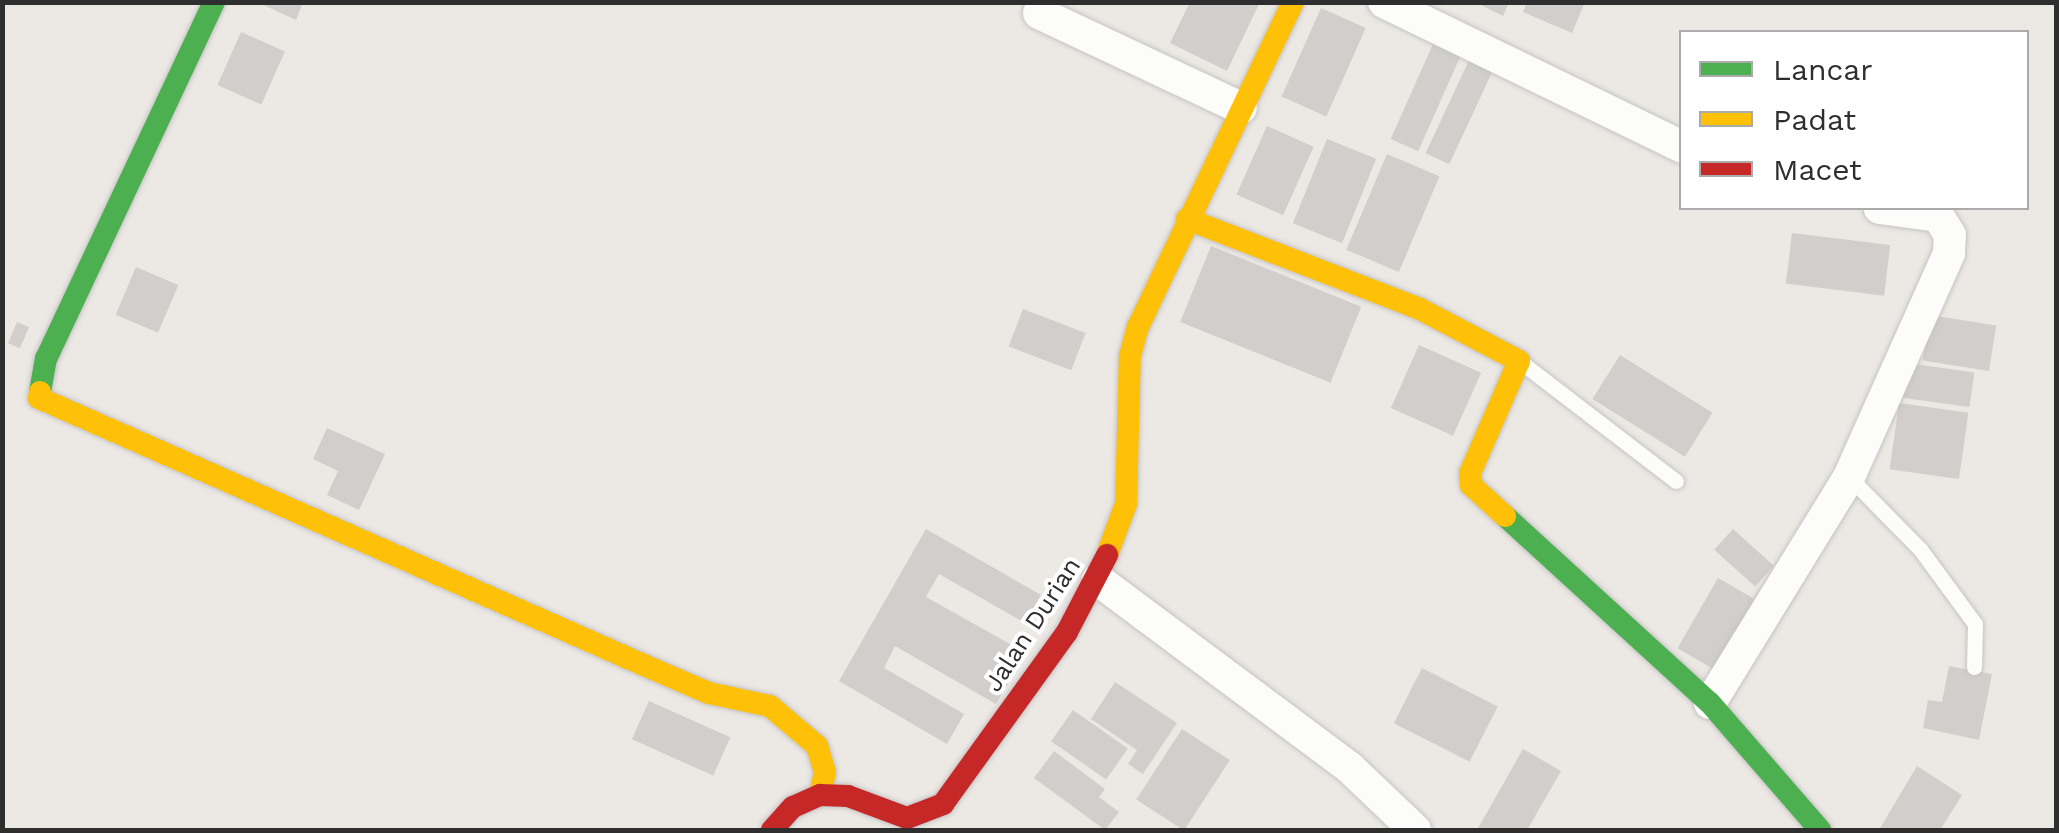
<!DOCTYPE html>
<html>
<head>
<meta charset="utf-8">
<style>
  body { margin:0 }
  #map { position:relative; width:2059px; height:833px; overflow:hidden; background:#ece8e4; font-family:"Work Sans",sans-serif }
  div>[style] { position:absolute }
  [style*='--x'] { left:calc(var(--x)*1px); top:calc(var(--y)*1px); width:calc(var(--w)*1px); rotate:calc(var(--a)*1deg) }
  .building>* { inset:0; background:#d1cecb; transform-origin:0 0 }
  .roads { filter:drop-shadow(0 0 2px #c5c4c5) drop-shadow(0 0 2px #c5c4c5) }
  .lane>* { height:15px; margin:-7.5px; padding:0 7.5px; transform-origin:7.5px; border-radius:7.5px; background:#fcfcfb }
  .street>* { height:32px; margin:-16px; padding:0 16px; transform-origin:16px; border-radius:16px; background:#fcfcfb }
  .fast>* { height:22px; margin:-11px; padding:0 11px; transform-origin:11px; border-radius:11px; background:#4caf50 }
  .slow>* { height:22px; margin:-11px; padding:0 11px; transform-origin:11px; border-radius:11px; background:#ffc107 }
  .jam>* { height:22px; margin:-11px; padding:0 11px; transform-origin:11px; border-radius:11px; background:#c62828 }
  span { translate:-50% -50%; white-space:nowrap; text-align:center; line-height:1.15; -webkit-text-stroke:8px #fff; paint-order:stroke }
  .street-label { font-size:25px; color:#2e2e2e }
  .frame { position:absolute; inset:0; border:5px solid #2e2e2e; pointer-events:none }
  .legend { position:absolute; left:1679px; top:30px; width:350px; height:180px; box-sizing:border-box; background:#fff; border:2px solid #ababab; margin:0; padding:12px 18px; list-style:none; font-size:30px; color:#2e2e2e }
  .legend li { display:flex; align-items:center; gap:20px; height:50px }
  .legend b { width:50px; border:2px solid #ababab }
</style>
</head>
<body>
<div id="map">
  <div class="building">
    <i style="clip-path:polygon(257px 2px,303px 2px,296px 20px)"></i>
    <i style="clip-path:polygon(1190px 2px,1259px 4px,1227px 71px,1170px 43px)"></i>
    <i style="clip-path:polygon(1475px 2px,1509px 2px,1503px 16px)"></i>
    <i style="clip-path:polygon(1527px 2px,1585px 2px,1572px 33px,1523px 12px)"></i>
    <i style="left:1321px;top:8px;width:49px;height:97px;rotate:24deg"></i>
    <i style="left:241px;top:32px;width:48px;height:58px;rotate:24deg"></i>
    <i style="left:1433px;top:44px;width:30px;height:104px;rotate:24deg"></i>
    <i style="left:1470px;top:58px;width:26px;height:105px;rotate:25deg"></i>
    <i style="left:1267px;top:126px;width:51px;height:75px;rotate:24deg"></i>
    <i style="left:1327px;top:139px;width:53px;height:91px;rotate:22deg"></i>
    <i style="left:1387px;top:154px;width:57px;height:104px;rotate:23deg"></i>
    <i style="left:1792px;top:233px;width:99px;height:51px;rotate:7deg"></i>
    <i style="left:1211px;top:246px;width:162px;height:82px;rotate:22deg"></i>
    <i style="left:136px;top:267px;width:46px;height:52px;rotate:23deg"></i>
    <i style="left:1023px;top:309px;width:67px;height:40px;rotate:21deg"></i>
    <i style="left:1930px;top:315px;width:67px;height:46px;rotate:9deg"></i>
    <i style="left:17px;top:322px;width:13px;height:23px;rotate:23deg"></i>
    <i style="left:1419px;top:345px;width:68px;height:69px;rotate:24deg"></i>
    <i style="left:1620px;top:355px;width:109px;height:52px;rotate:32deg"></i>
    <i style="left:1907px;top:363px;width:68px;height:35px;rotate:8deg"></i>
    <i style="left:1899px;top:403px;width:70px;height:67px;rotate:8deg"></i>
    <i style="clip-path:polygon(327px 428px,385px 454px,359px 510px,327px 495px,338px 471px,313px 459px)"></i>
    <i style="clip-path:polygon(926px 529px,1041px 595px,1025px 623px,939px 574px,926px 597px,1026px 653px,996px 704px,895px 646px,884px 668px,964px 714px,947px 744px,839px 681px)"></i>
    <i style="left:1733px;top:529px;width:55px;height:28px;rotate:42deg"></i>
    <i style="left:1718px;top:578px;width:46px;height:81px;rotate:30deg"></i>
    <i style="clip-path:polygon(1949px 666px,1992px 674px,1979px 740px,1923px 728px,1928px 700px,1942px 702px)"></i>
    <i style="left:1422px;top:668px;width:85px;height:62px;rotate:27deg"></i>
    <i style="clip-path:polygon(1115px 682px,1177px 723px,1143px 774px,1128px 764px,1137px 750px,1091px 719px)"></i>
    <i style="left:649px;top:701px;width:89px;height:42px;rotate:24deg"></i>
    <i style="left:1073px;top:710px;width:67px;height:38px;rotate:35deg"></i>
    <i style="left:1182px;top:729px;width:57px;height:84px;rotate:33deg"></i>
    <i style="clip-path:polygon(1523px 749px,1561px 771px,1527px 830px,1477px 830px)"></i>
    <i style="clip-path:polygon(1054px 751px,1105px 789px,1099px 797px,1119px 812px,1105px 830px,1034px 778px)"></i>
    <i style="clip-path:polygon(1917px 766px,1962px 795px,1940px 830px,1879px 830px)"></i>
  </div>
  <div class="roads">
    <div class="lane">
      <i style="--x:1522;--y:363;--w:194;--a:37.5"></i>
      <i style="--x:1849;--y:477;--w:101;--a:45.4"></i>
      <i style="--x:1920;--y:549;--w:93;--a:53.7"></i>
      <i style="--x:1975;--y:624;--w:43;--a:91.3"></i>
    </div>
    <div class="street">
      <i style="--x:1384;--y:2;--w:331;--a:25.9"></i>
      <i style="--x:1039;--y:13;--w:223;--a:25.2"></i>
      <i style="--x:1098;--y:580;--w:314;--a:36.7"></i>
      <i style="--x:1350;--y:768;--w:90;--a:43.6"></i>
      <i style="--x:1710;--y:703;--w:265;--a:-58.4"></i>
      <i style="--x:1849;--y:477;--w:245;--a:-65.9"></i>
      <i style="--x:1949;--y:253;--w:18;--a:-87"></i>
      <i style="--x:1950;--y:235;--w:22;--a:-122"></i>
      <i style="--x:1938;--y:216;--w:59;--a:-172.1"></i>
    </div>
    <div class="fast">
      <i style="--x:40;--y:392;--w:34;--a:-80"></i>
      <i style="--x:46;--y:359;--w:395;--a:-64.8"></i>
      <i style="--x:1505;--y:516;--w:277;--a:42.4"></i>
      <i style="--x:1710;--y:703;--w:168;--a:49.1"></i>
    </div>
    <div class="slow">
      <i style="--x:1187;--y:219;--w:250;--a:21.1"></i>
      <i style="--x:1420;--y:309;--w:112;--a:27.7"></i>
      <i style="--x:1519;--y:361;--w:122;--a:113.6"></i>
      <i style="--x:1470;--y:473;--w:12;--a:85"></i>
      <i style="--x:1471;--y:485;--w:46;--a:42.4"></i>
      <i style="--x:40;--y:392;--w:6;--a:99"></i>
      <i style="--x:39;--y:398;--w:671;--a:23.82"></i>
      <i style="--x:653;--y:669;--w:61;--a:23.2"></i>
      <i style="--x:709;--y:693;--w:62;--a:12"></i>
      <i style="--x:770;--y:706;--w:62;--a:40.4"></i>
      <i style="--x:817;--y:746;--w:27;--a:73"></i>
      <i style="--x:825;--y:772;--w:24;--a:102"></i>
      <i style="--x:1107;--y:555;--w:54;--a:-69.6"></i>
      <i style="--x:1126;--y:504;--w:148;--a:-88.5"></i>
      <i style="--x:1130;--y:356;--w:30;--a:-75"></i>
      <i style="--x:1138;--y:327;--w:360;--a:-64.5"></i>
    </div>
    <div class="jam">
      <i style="--x:772;--y:830;--w:31;--a:-48"></i>
      <i style="--x:793;--y:807;--w:30;--a:-24"></i>
      <i style="--x:820;--y:795;--w:28;--a:2"></i>
      <i style="--x:848;--y:796;--w:63;--a:20.4"></i>
      <i style="--x:907;--y:818;--w:39;--a:-21"></i>
      <i style="--x:943;--y:804;--w:212;--a:-54.2"></i>
      <i style="--x:1067;--y:632;--w:87;--a:-62.5"></i>
    </div>
  </div>
  <div class="street-label">
    <span style="left:1033px;top:625px;rotate:-57deg">Jalan Durian</span>
  </div>
  <div class="frame"></div>
  <ul class="legend">
  <li><b style="height:12px;background:#4caf50"></b>Lancar</li>
  <li><b style="height:12px;background:#ffc107"></b>Padat</li>
  <li><b style="height:12px;background:#c62828"></b>Macet</li>
  </ul>
</div>
</body>
</html>
